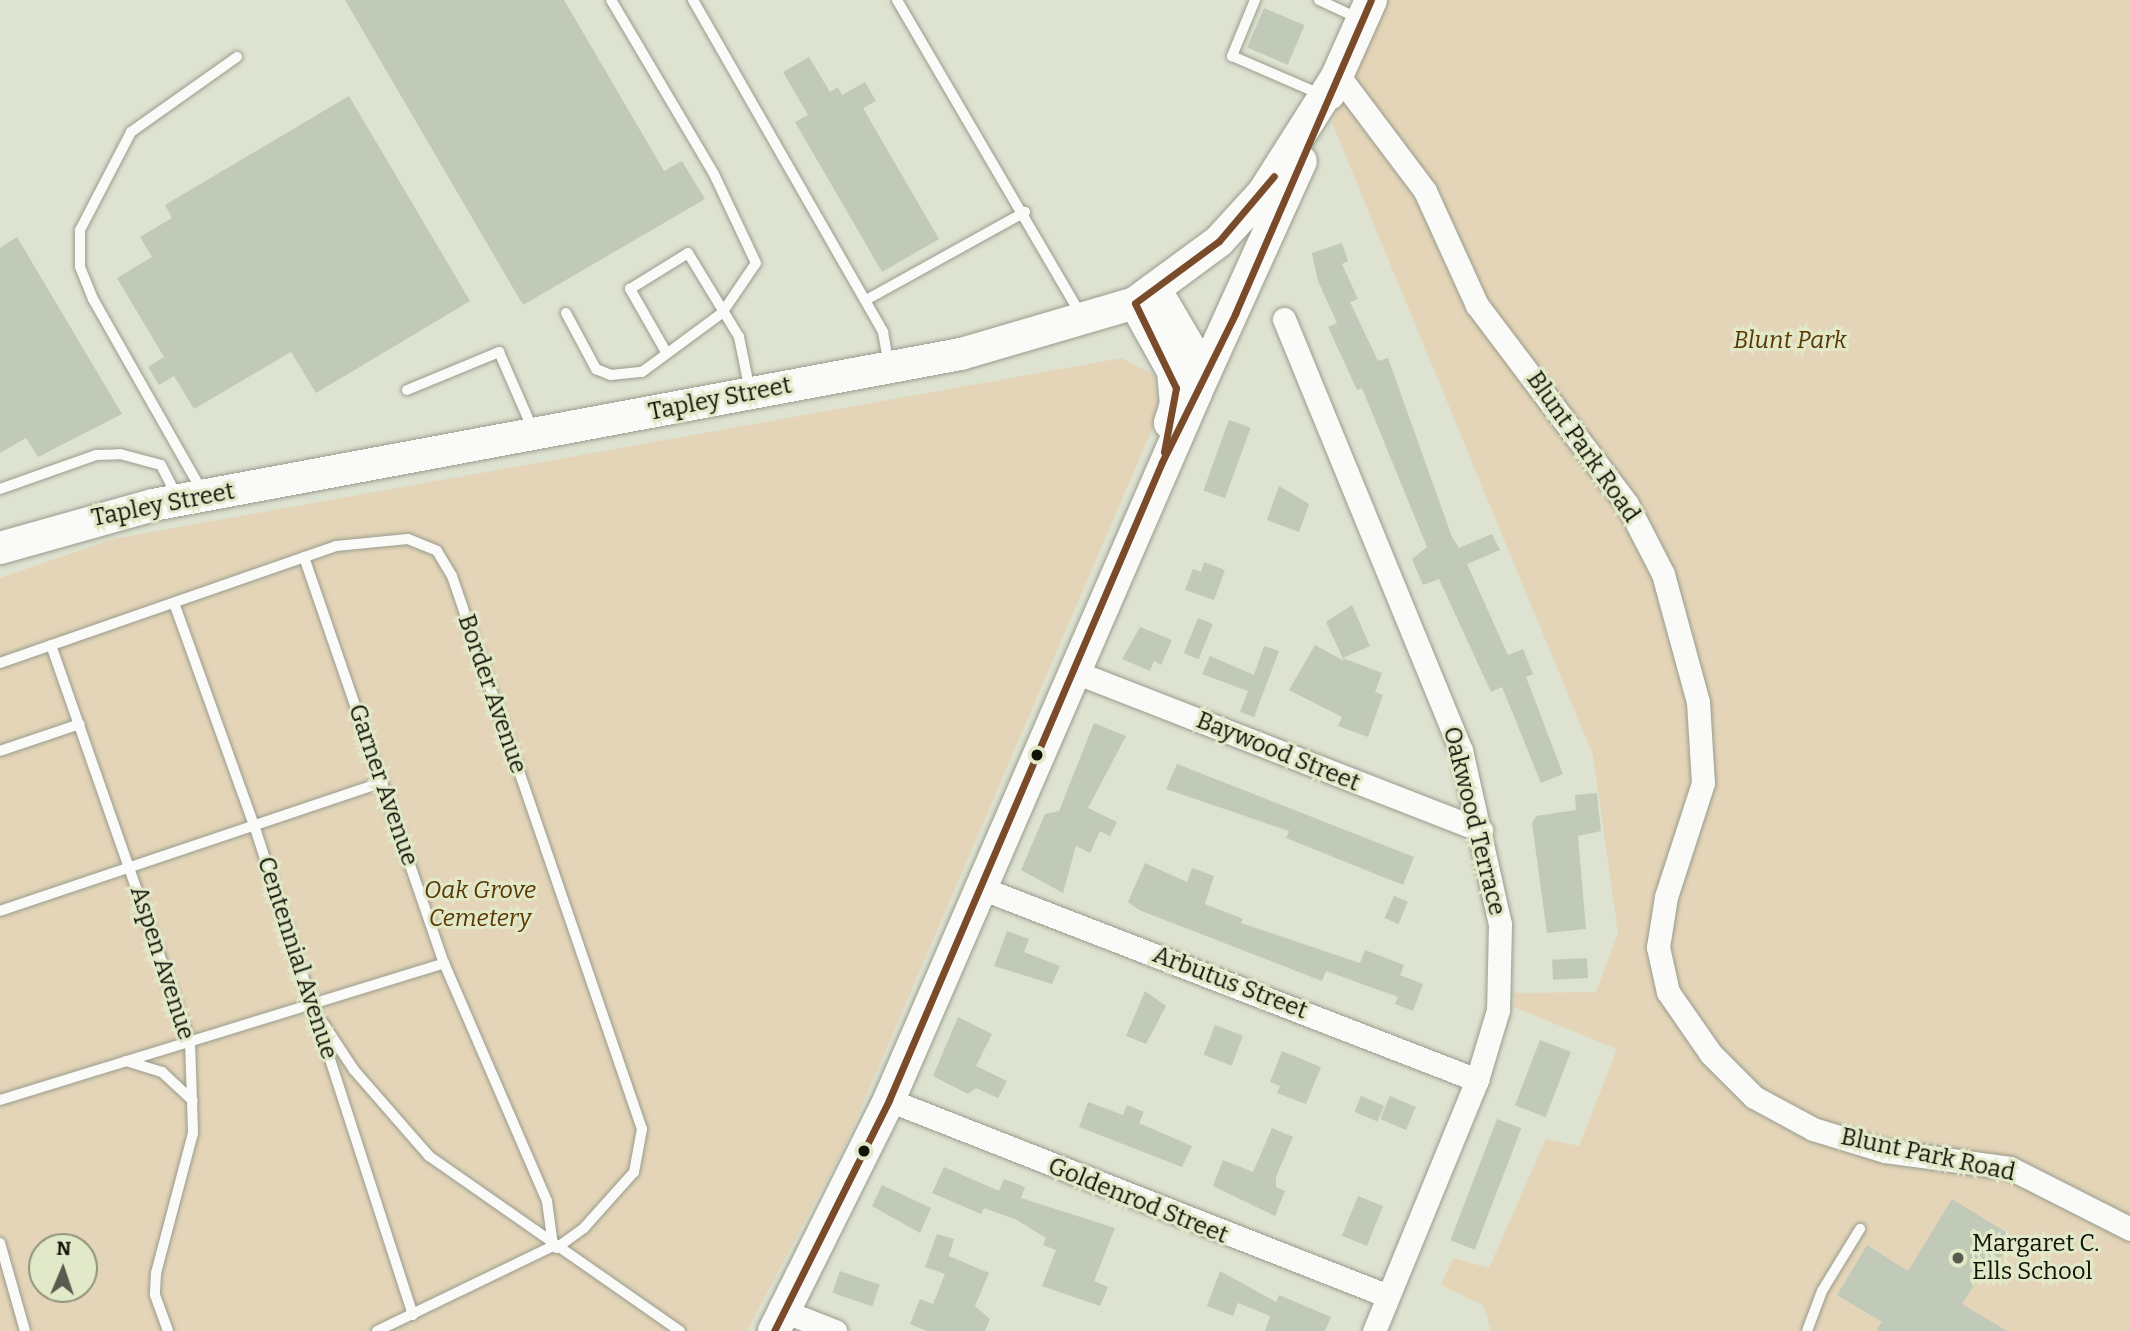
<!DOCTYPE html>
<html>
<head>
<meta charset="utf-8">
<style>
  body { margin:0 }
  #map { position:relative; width:2130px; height:1331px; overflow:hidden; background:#dee2d0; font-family:Bitter,serif }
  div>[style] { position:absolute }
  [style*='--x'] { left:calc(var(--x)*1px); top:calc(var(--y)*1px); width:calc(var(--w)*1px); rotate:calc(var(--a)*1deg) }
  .green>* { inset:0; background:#e5d5b8 }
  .building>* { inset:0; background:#c1c9b9; transform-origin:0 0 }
  .roads { filter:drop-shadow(0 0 2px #989c8d) drop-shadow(0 0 2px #989c8d) }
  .service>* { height:10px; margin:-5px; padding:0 5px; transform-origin:5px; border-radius:5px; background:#fafbf8 }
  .minor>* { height:23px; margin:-11.5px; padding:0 11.5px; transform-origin:11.5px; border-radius:11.5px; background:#fafbf8 }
  .secondary>* { height:32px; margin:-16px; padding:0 16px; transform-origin:16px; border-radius:16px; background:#fafbf8 }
  .bus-1>* { height:7px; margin:-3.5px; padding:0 3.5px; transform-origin:3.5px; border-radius:3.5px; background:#7a4b2a }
  .dots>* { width:19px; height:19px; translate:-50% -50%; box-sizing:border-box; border:4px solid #e2e9c9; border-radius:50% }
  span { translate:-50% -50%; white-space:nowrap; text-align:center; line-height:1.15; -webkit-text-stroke:6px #e2e9c9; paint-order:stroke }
  .park-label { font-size:24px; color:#5a3702; font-style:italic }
  .street-label { font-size:24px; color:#111308 }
  .poi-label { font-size:24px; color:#111308 }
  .left { translate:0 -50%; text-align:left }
  .north { position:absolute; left:28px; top:1233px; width:70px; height:70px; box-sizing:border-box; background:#e2e9c9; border:2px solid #8e937c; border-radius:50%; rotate:2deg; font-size:19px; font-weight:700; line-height:28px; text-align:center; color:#111308 }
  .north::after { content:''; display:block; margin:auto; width:24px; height:32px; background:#595b4e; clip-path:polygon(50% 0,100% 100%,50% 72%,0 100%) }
</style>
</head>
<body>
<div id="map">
  <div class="green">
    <i style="clip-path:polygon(1385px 0,2130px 0,2130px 1331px,1491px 1331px,1484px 1306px,1441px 1285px,1453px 1258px,1489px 1268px,1546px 1139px,1579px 1146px,1617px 1049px,1514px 1007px,1514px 993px,1596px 992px,1618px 933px,1593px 755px,1332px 123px)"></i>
    <i style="clip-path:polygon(evenodd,1122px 358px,1154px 375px,1159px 413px,846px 1143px,747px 1331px,0 1331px,0 578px,113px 539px,1122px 358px,42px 1247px,84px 1247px,84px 1289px,42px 1289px,42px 1247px)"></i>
  </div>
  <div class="building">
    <i style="clip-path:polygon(345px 0,564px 0,664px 171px,682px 161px,705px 199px,523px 305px)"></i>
    <i style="left:1264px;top:8px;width:44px;height:43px;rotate:23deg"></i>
    <i style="clip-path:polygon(809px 57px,830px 92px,838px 87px,842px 95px,865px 82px,876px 101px,863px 108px,939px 239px,882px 272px,795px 122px,808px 115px,783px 72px)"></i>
    <i style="clip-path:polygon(349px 96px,470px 301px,316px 393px,291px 352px,194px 409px,174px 376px,159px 385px,148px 367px,164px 357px,117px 278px,152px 257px,140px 237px,172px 218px,165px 205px)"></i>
    <i style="clip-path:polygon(17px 237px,122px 414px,38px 457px,26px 438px,0 453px,0 248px)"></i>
    <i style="clip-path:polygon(1342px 243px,1348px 261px,1342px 264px,1358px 299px,1350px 302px,1378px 361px,1388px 358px,1452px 537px,1459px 548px,1492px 534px,1500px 550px,1467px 564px,1508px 655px,1523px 649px,1533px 674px,1526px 677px,1563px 774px,1541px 783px,1502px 687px,1491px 692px,1439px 579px,1423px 585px,1412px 559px,1427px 547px,1362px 388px,1357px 390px,1328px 327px,1337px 323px,1318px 281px,1312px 253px)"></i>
    <i style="left:1229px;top:420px;width:23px;height:75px;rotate:20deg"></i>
    <i style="clip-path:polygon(1279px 486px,1309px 504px,1299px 532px,1267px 520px)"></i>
    <i style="clip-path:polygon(1204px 562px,1225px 570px,1214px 600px,1185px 590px,1193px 569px,1201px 572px)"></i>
    <i style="clip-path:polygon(1352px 605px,1370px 646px,1343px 658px,1382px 673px,1375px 692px,1383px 695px,1368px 737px,1338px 726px,1342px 717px,1289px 690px,1315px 645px,1344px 661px,1326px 622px)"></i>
    <i style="left:1198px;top:618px;width:16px;height:38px;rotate:22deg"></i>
    <i style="clip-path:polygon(1140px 627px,1172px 640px,1161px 665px,1154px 661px,1150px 671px,1122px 659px)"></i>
    <i style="clip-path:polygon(1264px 646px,1279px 651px,1254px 717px,1240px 712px,1248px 691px,1202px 674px,1210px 656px,1254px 675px)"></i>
    <i style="clip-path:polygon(1094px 723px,1126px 736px,1088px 808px,1117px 822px,1110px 836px,1100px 831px,1090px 853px,1076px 846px,1063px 893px,1021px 870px,1045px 814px,1059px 811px)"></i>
    <i style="clip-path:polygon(1177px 764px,1414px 857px,1403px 885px,1286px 838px,1289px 831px,1166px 789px)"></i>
    <i style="clip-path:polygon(1597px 793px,1601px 831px,1578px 836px,1586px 929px,1547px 933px,1532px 823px,1536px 816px,1576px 810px,1575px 795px)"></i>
    <i style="clip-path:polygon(1145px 863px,1187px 882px,1192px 868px,1214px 876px,1205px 904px,1243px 919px,1241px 923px,1360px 963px,1365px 950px,1404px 965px,1400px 975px,1423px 984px,1413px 1011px,1395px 1004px,1398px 997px,1326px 971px,1322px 981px,1139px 910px,1128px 902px)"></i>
    <i style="left:1394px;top:896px;width:15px;height:24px;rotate:23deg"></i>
    <i style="clip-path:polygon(1007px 931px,1029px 939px,1024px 952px,1060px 966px,1052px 984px,994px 966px)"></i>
    <i style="left:1587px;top:958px;width:20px;height:35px;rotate:87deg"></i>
    <i style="clip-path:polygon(1145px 991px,1166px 1006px,1146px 1044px,1126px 1036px)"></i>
    <i style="clip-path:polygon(958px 1017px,992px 1034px,976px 1066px,1007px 1081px,998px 1098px,976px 1088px,968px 1094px,933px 1076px)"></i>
    <i style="left:1215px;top:1025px;width:30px;height:32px;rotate:21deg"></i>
    <i style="left:1540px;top:1040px;width:33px;height:70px;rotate:21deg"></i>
    <i style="clip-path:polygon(1282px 1051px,1321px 1067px,1306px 1104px,1277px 1093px,1280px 1086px,1270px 1082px)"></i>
    <i style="left:1361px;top:1096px;width:25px;height:17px;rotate:23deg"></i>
    <i style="left:1390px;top:1096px;width:28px;height:25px;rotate:23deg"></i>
    <i style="clip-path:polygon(1088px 1102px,1123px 1115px,1127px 1105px,1144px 1112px,1139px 1123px,1192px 1146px,1182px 1167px,1079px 1127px)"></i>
    <i style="left:1497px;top:1119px;width:26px;height:130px;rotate:21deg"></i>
    <i style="clip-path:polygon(1272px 1128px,1293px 1137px,1276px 1177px,1276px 1187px,1285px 1191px,1275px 1216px,1213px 1186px,1223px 1160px,1253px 1172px)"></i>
    <i style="clip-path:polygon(944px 1167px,999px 1191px,1004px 1179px,1025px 1187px,1021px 1198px,1115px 1228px,1094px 1281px,1108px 1287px,1100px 1306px,1042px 1286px,1056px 1250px,1043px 1245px,1046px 1238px,1017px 1220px,984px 1208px,981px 1214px,932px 1193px)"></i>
    <i style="clip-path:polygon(882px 1185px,931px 1208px,920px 1233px,872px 1206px)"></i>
    <i style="left:1358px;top:1196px;width:27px;height:43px;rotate:22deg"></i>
    <i style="clip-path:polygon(1952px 1199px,2014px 1237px,1987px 1280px,1980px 1276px,1962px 1304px,2007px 1331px,1876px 1331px,1882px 1322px,1837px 1295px,1867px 1245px,1908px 1271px)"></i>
    <i style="clip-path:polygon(937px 1234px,954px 1239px,949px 1256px,989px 1273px,975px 1306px,990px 1319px,985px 1331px,927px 1331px,910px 1324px,920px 1299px,933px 1304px,945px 1274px,925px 1267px)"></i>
    <i style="left:840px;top:1271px;width:42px;height:23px;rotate:19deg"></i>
    <i style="clip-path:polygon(1220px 1271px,1276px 1302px,1279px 1295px,1331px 1317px,1325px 1331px,1265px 1331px,1270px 1316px,1238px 1303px,1233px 1316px,1207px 1306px)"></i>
  </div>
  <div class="roads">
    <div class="service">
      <i style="--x:693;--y:0;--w:383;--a:60.2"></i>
      <i style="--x:883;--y:332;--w:34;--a:80"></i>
      <i style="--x:897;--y:0;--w:365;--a:59.7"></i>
      <i style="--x:1255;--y:0;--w:61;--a:112.3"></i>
      <i style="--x:1232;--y:56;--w:98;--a:23.4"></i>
      <i style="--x:1319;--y:0;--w:45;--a:24.9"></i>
      <i style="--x:866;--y:300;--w:182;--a:-29"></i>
      <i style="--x:566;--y:313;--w:64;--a:61.8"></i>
      <i style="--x:596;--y:369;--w:16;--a:22"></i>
      <i style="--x:611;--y:375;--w:31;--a:-6"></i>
      <i style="--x:642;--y:372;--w:99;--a:-36.4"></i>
      <i style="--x:722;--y:313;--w:60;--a:-55.8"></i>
      <i style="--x:756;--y:263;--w:98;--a:-115.3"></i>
      <i style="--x:714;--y:174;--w:202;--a:-120.6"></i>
      <i style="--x:666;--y:352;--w:73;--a:-119.7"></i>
      <i style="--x:630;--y:289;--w:68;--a:-31.8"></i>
      <i style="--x:688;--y:253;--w:98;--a:58.7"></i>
      <i style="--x:739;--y:337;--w:55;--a:78.5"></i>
      <i style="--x:407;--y:390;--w:100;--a:-22.4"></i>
      <i style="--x:499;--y:352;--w:87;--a:66.4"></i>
      <i style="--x:0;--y:489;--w:102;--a:-19.5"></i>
      <i style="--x:96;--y:455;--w:24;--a:-2"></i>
      <i style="--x:120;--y:454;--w:42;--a:15"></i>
      <i style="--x:161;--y:465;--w:35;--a:63"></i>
      <i style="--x:202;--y:491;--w:221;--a:-119.6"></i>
      <i style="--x:93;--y:299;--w:35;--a:-112"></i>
      <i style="--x:80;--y:266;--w:36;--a:-90"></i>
      <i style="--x:80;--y:230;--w:110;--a:-62.5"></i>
      <i style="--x:131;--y:132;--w:130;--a:-35.3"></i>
      <i style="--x:304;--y:557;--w:429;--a:71"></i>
      <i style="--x:444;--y:963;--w:259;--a:66.6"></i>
      <i style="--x:547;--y:1201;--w:45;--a:82.4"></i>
      <i style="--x:174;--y:603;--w:239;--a:70.2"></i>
      <i style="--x:255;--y:828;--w:512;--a:72.03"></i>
      <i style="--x:51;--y:645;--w:420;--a:70.7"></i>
      <i style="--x:190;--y:1041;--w:92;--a:88.1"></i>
      <i style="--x:193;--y:1133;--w:145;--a:104.8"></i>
      <i style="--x:156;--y:1273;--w:22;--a:93"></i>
      <i style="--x:155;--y:1295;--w:38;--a:70"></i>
      <i style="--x:0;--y:663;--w:356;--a:-19.2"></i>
      <i style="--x:336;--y:546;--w:72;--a:-5.6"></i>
      <i style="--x:408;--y:539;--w:31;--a:22"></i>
      <i style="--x:437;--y:551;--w:29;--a:59"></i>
      <i style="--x:452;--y:576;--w:585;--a:71.04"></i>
      <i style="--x:642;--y:1129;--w:44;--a:100.5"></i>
      <i style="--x:634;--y:1172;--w:75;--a:131.8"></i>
      <i style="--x:584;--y:1228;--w:34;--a:144"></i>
      <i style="--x:0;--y:751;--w:84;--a:-18.6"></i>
      <i style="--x:0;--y:911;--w:404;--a:-18.6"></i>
      <i style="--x:321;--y:1020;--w:60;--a:56.6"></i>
      <i style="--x:354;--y:1070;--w:114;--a:48.9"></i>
      <i style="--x:429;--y:1156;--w:306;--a:34.9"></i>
      <i style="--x:126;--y:1061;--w:38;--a:17"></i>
      <i style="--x:162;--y:1072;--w:42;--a:43.1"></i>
      <i style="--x:0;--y:1100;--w:465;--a:-17.1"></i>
      <i style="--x:0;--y:1243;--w:91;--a:74.1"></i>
      <i style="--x:377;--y:1331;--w:195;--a:-25.8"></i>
      <i style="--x:1807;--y:1331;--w:43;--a:-69.4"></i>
      <i style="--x:1822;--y:1291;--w:73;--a:-58.5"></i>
    </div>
    <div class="minor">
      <i style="--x:1338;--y:75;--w:145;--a:53.1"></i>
      <i style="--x:1425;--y:191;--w:125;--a:65.5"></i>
      <i style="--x:1477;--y:305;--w:249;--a:53"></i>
      <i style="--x:1627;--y:504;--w:79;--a:62.8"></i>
      <i style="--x:1663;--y:574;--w:133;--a:74.7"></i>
      <i style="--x:1698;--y:702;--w:81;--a:86.5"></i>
      <i style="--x:1703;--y:783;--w:120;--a:108"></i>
      <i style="--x:1666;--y:897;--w:51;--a:99.1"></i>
      <i style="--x:1658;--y:947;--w:46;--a:77.5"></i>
      <i style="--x:1668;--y:992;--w:75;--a:55.3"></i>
      <i style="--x:1711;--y:1054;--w:61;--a:45"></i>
      <i style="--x:1754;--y:1097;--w:67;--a:28.5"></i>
      <i style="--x:1813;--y:1129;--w:75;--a:17"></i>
      <i style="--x:1885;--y:1151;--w:126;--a:7.7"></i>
      <i style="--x:2010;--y:1168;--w:135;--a:26.9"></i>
      <i style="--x:1284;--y:319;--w:466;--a:67.7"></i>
      <i style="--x:1461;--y:750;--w:178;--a:77.4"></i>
      <i style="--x:1500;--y:924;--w:86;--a:91.3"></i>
      <i style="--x:1498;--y:1010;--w:73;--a:106.7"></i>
      <i style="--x:1477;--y:1080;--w:271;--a:112.3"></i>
      <i style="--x:1075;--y:672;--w:436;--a:21.3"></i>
      <i style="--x:981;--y:888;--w:532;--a:21.16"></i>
      <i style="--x:889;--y:1100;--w:536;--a:21.44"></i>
      <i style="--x:786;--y:1312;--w:53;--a:21.2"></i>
    </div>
    <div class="secondary">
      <i style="--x:1329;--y:94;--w:103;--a:-65.9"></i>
      <i style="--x:1135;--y:303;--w:78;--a:60.8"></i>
      <i style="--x:1173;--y:371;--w:33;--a:85"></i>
      <i style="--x:1176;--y:404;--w:20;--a:108"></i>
      <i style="--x:1198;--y:388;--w:249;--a:-65.6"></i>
      <i style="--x:0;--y:548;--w:159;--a:-15.7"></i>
      <i style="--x:153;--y:505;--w:822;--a:-10.59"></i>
      <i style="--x:961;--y:354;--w:181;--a:-16.3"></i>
      <i style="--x:1135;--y:303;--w:104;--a:-36.4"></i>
      <i style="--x:1219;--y:241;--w:65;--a:-47.5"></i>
      <i style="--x:1263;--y:193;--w:140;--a:-57.6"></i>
      <i style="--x:774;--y:1331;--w:258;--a:-63.5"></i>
      <i style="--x:889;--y:1100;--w:771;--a:-66.53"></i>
      <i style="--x:1196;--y:393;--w:31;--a:-86"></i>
      <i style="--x:1198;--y:362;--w:85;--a:-120.5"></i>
    </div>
  </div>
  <div class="bus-1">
    <i style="--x:1164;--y:452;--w:65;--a:-79.4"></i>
    <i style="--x:1176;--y:388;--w:94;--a:-115.8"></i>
    <i style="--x:1135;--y:303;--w:104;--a:-36.4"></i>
    <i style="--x:1219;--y:241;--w:85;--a:-49.8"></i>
    <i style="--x:774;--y:1331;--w:258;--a:-63.5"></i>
    <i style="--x:889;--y:1100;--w:694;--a:-66.83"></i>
    <i style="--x:1162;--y:462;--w:165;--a:-63.7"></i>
    <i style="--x:1235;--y:314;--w:342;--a:-66.6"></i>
  </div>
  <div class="dots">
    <i style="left:1037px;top:755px;background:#111308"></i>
    <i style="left:864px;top:1151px;background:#111308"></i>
    <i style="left:1958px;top:1258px;background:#595b4e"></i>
  </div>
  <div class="park-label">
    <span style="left:1790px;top:341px">Blunt Park</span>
    <span style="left:480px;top:905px">Oak Grove<br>Cemetery</span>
  </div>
  <div class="street-label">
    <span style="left:720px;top:399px;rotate:-11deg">Tapley Street</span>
    <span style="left:1583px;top:447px;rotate:55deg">Blunt Park Road</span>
    <span style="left:163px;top:505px;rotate:-11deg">Tapley Street</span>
    <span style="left:492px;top:694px;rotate:71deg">Border Avenue</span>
    <span style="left:1278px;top:752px;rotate:22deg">Baywood Street</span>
    <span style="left:383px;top:785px;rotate:71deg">Garner Avenue</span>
    <span style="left:1474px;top:821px;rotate:76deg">Oakwood Terrace</span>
    <span style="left:297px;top:958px;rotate:72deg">Centennial Avenue</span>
    <span style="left:162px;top:963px;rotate:72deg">Aspen Avenue</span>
    <span style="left:1230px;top:983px;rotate:21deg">Arbutus Street</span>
    <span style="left:1928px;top:1155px;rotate:12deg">Blunt Park Road</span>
    <span style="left:1138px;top:1201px;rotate:22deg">Goldenrod Street</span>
  </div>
  <div class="poi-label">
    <span class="left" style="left:1972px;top:1258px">Margaret C.<br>Ells School</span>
  </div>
  <div class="north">N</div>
</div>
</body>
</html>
